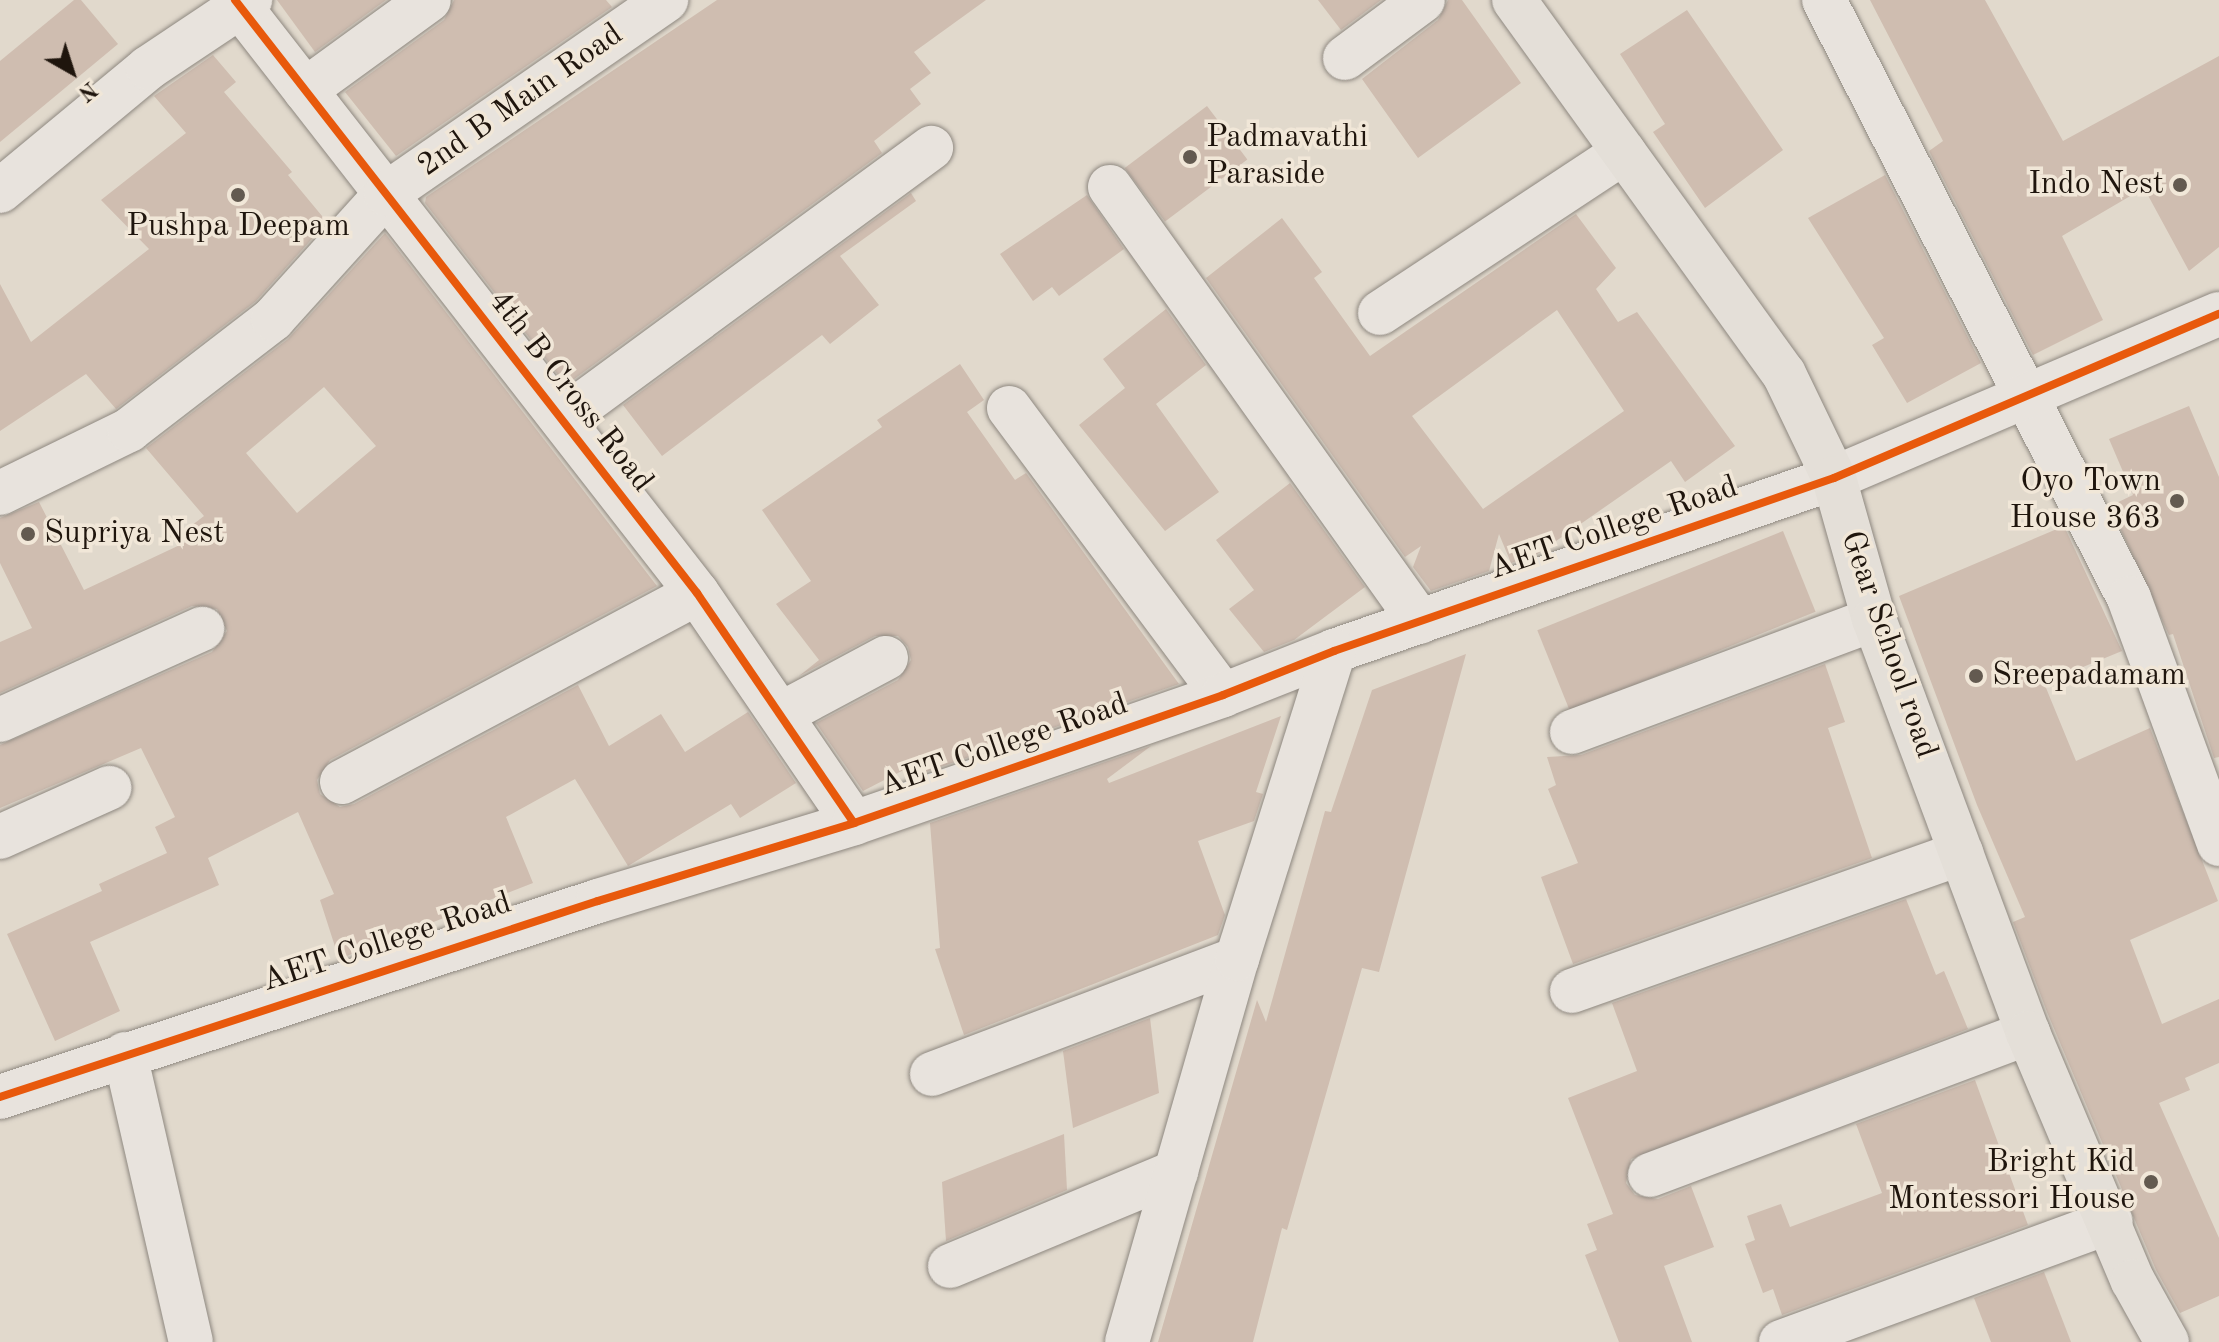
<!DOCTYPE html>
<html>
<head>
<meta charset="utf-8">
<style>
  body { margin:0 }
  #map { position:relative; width:2219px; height:1342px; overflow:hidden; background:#e1d9cc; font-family:"Old Standard TT",serif }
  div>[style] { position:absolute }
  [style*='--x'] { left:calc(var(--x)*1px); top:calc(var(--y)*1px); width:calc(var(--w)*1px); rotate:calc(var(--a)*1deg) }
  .building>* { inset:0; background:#cfbdb0; transform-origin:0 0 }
  .roads { filter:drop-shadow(0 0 2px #8e8880) drop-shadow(0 0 2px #8e8880) }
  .minor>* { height:44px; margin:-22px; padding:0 22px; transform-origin:22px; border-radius:22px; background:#e8e3dd }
  .major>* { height:44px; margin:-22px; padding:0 22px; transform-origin:22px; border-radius:22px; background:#e4dfd8 }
  .cycleway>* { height:8px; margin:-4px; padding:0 4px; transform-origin:4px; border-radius:4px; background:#e8590c }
  .dots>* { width:22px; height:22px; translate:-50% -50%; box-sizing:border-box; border:4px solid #f1e7d8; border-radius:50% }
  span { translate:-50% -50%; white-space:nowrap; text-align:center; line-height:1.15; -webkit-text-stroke:7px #f1e7d8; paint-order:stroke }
  .street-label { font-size:32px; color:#1f150d }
  .poi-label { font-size:32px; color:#1f150d }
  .left { translate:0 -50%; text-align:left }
  .right { translate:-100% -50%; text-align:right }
  .north { position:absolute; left:32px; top:32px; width:80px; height:80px; -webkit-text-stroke:6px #f1e7d8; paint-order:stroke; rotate:141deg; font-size:22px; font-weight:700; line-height:32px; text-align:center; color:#1f150d }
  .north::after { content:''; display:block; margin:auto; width:28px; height:36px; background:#1f150d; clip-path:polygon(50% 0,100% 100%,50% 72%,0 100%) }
</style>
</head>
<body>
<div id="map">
  <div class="building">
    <i style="clip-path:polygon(74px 0,81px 0,118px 44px,0 142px,0 61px)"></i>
    <i style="clip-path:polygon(277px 0,386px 0,315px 52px)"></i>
    <i style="clip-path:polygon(454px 0,606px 0,612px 7px,396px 156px,345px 92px,444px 20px)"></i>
    <i style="clip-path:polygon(717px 0,986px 0,914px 52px,931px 73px,910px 89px,921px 104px,874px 141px,882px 153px,566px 385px,425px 203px,426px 197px)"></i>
    <i style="clip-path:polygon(1318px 0,1381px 0,1341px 30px)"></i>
    <i style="clip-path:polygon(1448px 0,1462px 0,1521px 83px,1418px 158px,1362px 79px,1438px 20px)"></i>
    <i style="clip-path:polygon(1870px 0,1985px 0,2063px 141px,2219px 56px,2219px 247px,2189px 271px,2144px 188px,2062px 236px,2103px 320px,2033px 355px,1929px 151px,1943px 141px)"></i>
    <i style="clip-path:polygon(1687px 10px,1783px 150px,1705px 208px,1653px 132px,1665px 124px,1620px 54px)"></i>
    <i style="clip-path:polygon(213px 55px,236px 82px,224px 92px,292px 172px,288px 175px,327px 222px,256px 301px,116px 409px,86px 374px,0 431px,0 284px,31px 342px,149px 249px,101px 200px,186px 133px,154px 96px)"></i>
    <i style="left:1207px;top:106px;width:67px;height:103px;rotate:53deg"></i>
    <i style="clip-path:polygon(1885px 175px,1981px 363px,1907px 403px,1872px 345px,1884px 338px,1808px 218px)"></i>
    <i style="clip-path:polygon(911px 193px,916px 201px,840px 256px,879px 305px,830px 344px,822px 335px,662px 456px,623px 405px)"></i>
    <i style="clip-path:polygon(1087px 195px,1124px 249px,1059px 296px,1052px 287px,1033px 301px,1000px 254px)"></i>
    <i style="clip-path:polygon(evenodd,1576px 214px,1616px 268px,1596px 289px,1618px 322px,1637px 312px,1735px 446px,1685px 482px,1671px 461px,1536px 555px,1511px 563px,1499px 534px,1489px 571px,1431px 591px,1413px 567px,1421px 546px,1405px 557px,1206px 278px,1282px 218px,1322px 272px,1314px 278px,1370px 356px,1576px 214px,1557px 310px,1624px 411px,1483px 509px,1412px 416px,1557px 310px)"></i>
    <i style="clip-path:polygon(evenodd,385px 233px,657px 586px,330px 760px,317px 780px,320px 794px,340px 807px,354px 804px,578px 685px,609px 746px,661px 714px,685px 752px,748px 712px,796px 783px,740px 818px,731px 804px,628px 866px,575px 779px,506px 817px,533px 883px,339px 959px,320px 900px,334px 894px,298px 812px,208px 858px,219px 885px,90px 942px,120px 1011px,55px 1041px,7px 934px,102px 891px,99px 884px,167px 853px,155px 827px,175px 817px,141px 748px,0 808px,0 745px,212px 652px,227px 631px,217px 609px,192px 606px,0 693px,0 642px,32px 628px,0 563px,0 518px,39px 502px,84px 590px,199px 536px,191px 526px,204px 516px,146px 448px,288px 339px,385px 233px,324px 387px,376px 446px,297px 513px,246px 453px,324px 387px)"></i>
    <i style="clip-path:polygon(1166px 309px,1206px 365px,1156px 404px,1219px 492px,1165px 531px,1079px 425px,1125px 388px,1103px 359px)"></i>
    <i style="clip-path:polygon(960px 364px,984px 400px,967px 412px,1015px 480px,1026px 473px,1179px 684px,926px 772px,925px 759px,863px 791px,816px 723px,898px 680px,911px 660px,908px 647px,898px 636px,875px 636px,799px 676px,819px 660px,776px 604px,811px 581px,762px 510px,882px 427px,877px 420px)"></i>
    <i style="clip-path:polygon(2189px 406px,2219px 477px,2219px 757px,2214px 758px,2173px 634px,2169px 635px,2110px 506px,2133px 495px,2109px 439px)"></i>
    <i style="clip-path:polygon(1290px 483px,1365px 587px,1294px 640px,1264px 652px,1229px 609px,1254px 590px,1216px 540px)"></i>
    <i style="clip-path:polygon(2064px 526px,2122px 651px,2044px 683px,2076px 761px,2150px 728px,2218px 901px,2130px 940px,2162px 1024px,2219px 999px,2219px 1063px,2185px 1078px,2190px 1090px,2159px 1103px,2219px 1238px,2219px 1296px,2180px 1313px,2156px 1270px,2047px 1012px,2013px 922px,2025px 917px,1977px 805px,1899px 596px)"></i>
    <i style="left:1783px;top:531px;width:87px;height:265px;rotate:68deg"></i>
    <i style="clip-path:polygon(1466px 654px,1379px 972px,1362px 968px,1287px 1230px,1282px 1228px,1253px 1342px,1158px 1342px,1257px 1000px,1266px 1022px,1325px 811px,1331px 812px,1372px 690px)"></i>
    <i style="clip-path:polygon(1825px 664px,1845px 722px,1828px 728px,1872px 858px,1573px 964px,1541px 877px,1578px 863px,1548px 789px,1556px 785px,1547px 757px,1581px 755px)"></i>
    <i style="clip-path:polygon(1281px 716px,1256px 792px,1263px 794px,1254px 821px,1198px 841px,1225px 915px,1218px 935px,964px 1035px,935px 949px,940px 948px,930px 823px,1151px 746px,1107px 779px,1109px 783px)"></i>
    <i style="clip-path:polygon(1906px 899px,1936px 975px,1944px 971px,1968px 1029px,1631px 1159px,1626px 1183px,1635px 1195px,1658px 1199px,1691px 1186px,1714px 1247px,1664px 1266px,1692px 1342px,1619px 1342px,1585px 1255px,1597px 1250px,1587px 1224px,1613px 1214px,1568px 1098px,1637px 1071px,1612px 1003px)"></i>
    <i style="clip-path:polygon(1150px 1018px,1159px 1093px,1073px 1128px,1063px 1051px)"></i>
    <i style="clip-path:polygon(1975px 1080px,2028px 1225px,1782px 1315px,1773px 1289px,1763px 1293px,1745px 1244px,1755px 1240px,1747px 1216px,1781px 1204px,1790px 1227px,1882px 1193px,1856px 1124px)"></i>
    <i style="clip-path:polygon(1064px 1134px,1067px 1190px,946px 1241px,942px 1182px)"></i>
    <i style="clip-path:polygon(2044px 1272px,2071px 1342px,1991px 1342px,1974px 1298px)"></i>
  </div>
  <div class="roads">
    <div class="minor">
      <i style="--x:235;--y:0;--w:752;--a:52.08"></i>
      <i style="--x:697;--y:593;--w:278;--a:55.7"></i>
      <i style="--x:1824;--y:0;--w:671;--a:62.98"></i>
      <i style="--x:2129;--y:598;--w:262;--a:69.9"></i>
      <i style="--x:1345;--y:58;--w:97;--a:-36.6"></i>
      <i style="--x:305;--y:90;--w:153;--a:-36"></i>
      <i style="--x:1110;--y:187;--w:534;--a:54.52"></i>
      <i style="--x:0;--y:191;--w:192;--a:-39.7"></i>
      <i style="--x:148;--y:68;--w:123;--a:-33.7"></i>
      <i style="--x:1380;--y:313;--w:292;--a:-33.4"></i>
      <i style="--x:1009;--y:408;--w:358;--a:53.3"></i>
      <i style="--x:562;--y:419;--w:458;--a:-36.3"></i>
      <i style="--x:0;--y:493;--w:144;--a:-26"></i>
      <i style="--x:129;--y:430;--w:182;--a:-37.6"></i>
      <i style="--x:273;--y:319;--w:169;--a:-47.9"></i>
      <i style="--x:386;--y:194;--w:341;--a:-34.7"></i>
      <i style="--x:781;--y:714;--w:119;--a:-28.1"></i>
      <i style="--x:0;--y:720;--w:222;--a:-24.3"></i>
      <i style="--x:1572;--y:732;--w:322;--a:-20.5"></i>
      <i style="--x:342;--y:782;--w:402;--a:-28"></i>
      <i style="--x:0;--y:837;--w:120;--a:-24.2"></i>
      <i style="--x:1572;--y:991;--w:413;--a:-19.5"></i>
      <i style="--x:125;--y:1054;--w:295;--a:77.1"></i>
      <i style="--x:932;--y:1074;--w:326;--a:-20.7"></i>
      <i style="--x:0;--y:1097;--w:629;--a:-18.15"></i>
      <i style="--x:598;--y:901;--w:268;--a:-16.9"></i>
      <i style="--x:854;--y:823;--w:391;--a:-19.1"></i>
      <i style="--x:1223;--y:695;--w:119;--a:-21.6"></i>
      <i style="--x:1334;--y:651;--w:529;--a:-19.09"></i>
      <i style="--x:1834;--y:478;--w:418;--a:-23.1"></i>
      <i style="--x:1650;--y:1175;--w:404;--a:-20.6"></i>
      <i style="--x:950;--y:1266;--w:245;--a:-22.6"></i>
      <i style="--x:1127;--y:1342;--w:398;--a:-74"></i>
      <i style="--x:1237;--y:959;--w:323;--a:-72.5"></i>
      <i style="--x:1781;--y:1342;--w:351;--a:-20.1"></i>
    </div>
    <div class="major">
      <i style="--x:1514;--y:0;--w:461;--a:54.2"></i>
      <i style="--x:1784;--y:374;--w:115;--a:64.3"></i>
      <i style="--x:1834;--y:478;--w:147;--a:74.2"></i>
      <i style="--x:1874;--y:619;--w:442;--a:69.6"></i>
      <i style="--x:2028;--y:1033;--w:269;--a:67.1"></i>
      <i style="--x:2133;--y:1281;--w:70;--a:60.9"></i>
    </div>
  </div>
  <div class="cycleway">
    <i style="--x:235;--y:0;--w:752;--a:52.08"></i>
    <i style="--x:697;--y:593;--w:278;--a:55.7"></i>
    <i style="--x:0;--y:1097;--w:629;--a:-18.15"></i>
    <i style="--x:598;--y:901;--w:268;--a:-16.9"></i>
    <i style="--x:854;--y:823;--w:391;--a:-19.1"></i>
    <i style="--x:1223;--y:695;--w:119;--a:-21.6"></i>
    <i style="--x:1334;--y:651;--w:529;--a:-19.09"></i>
    <i style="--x:1834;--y:478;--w:418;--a:-23.1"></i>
  </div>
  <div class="dots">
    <i style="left:1190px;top:157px;background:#635a50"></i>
    <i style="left:2180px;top:185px;background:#635a50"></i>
    <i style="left:238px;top:195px;background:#635a50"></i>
    <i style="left:2177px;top:501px;background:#635a50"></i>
    <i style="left:28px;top:534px;background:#635a50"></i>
    <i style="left:1976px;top:676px;background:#635a50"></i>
    <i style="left:2151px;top:1182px;background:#635a50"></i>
  </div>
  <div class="street-label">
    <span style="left:521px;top:101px;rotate:-35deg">2nd B Main Road</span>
    <span style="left:570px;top:392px;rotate:52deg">4th B Cross Road</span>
    <span style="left:1614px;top:529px;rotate:-19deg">AET College Road</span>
    <span style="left:1888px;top:645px;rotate:71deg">Gear School road</span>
    <span style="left:1004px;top:746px;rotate:-19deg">AET College Road</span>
    <span style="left:387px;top:943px;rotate:-18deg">AET College Road</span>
  </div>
  <div class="poi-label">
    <span class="left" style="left:1206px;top:157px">Padmavathi<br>Paraside</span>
    <span class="right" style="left:2164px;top:185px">Indo Nest</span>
    <span style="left:238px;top:227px">Pushpa Deepam</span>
    <span class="right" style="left:2161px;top:501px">Oyo Town<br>House 363</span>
    <span class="left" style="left:44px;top:534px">Supriya Nest</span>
    <span class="left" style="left:1992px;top:676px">Sreepadamam</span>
    <span class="right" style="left:2135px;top:1182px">Bright Kid<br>Montessori House</span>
  </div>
  <div class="north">N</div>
</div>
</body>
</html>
